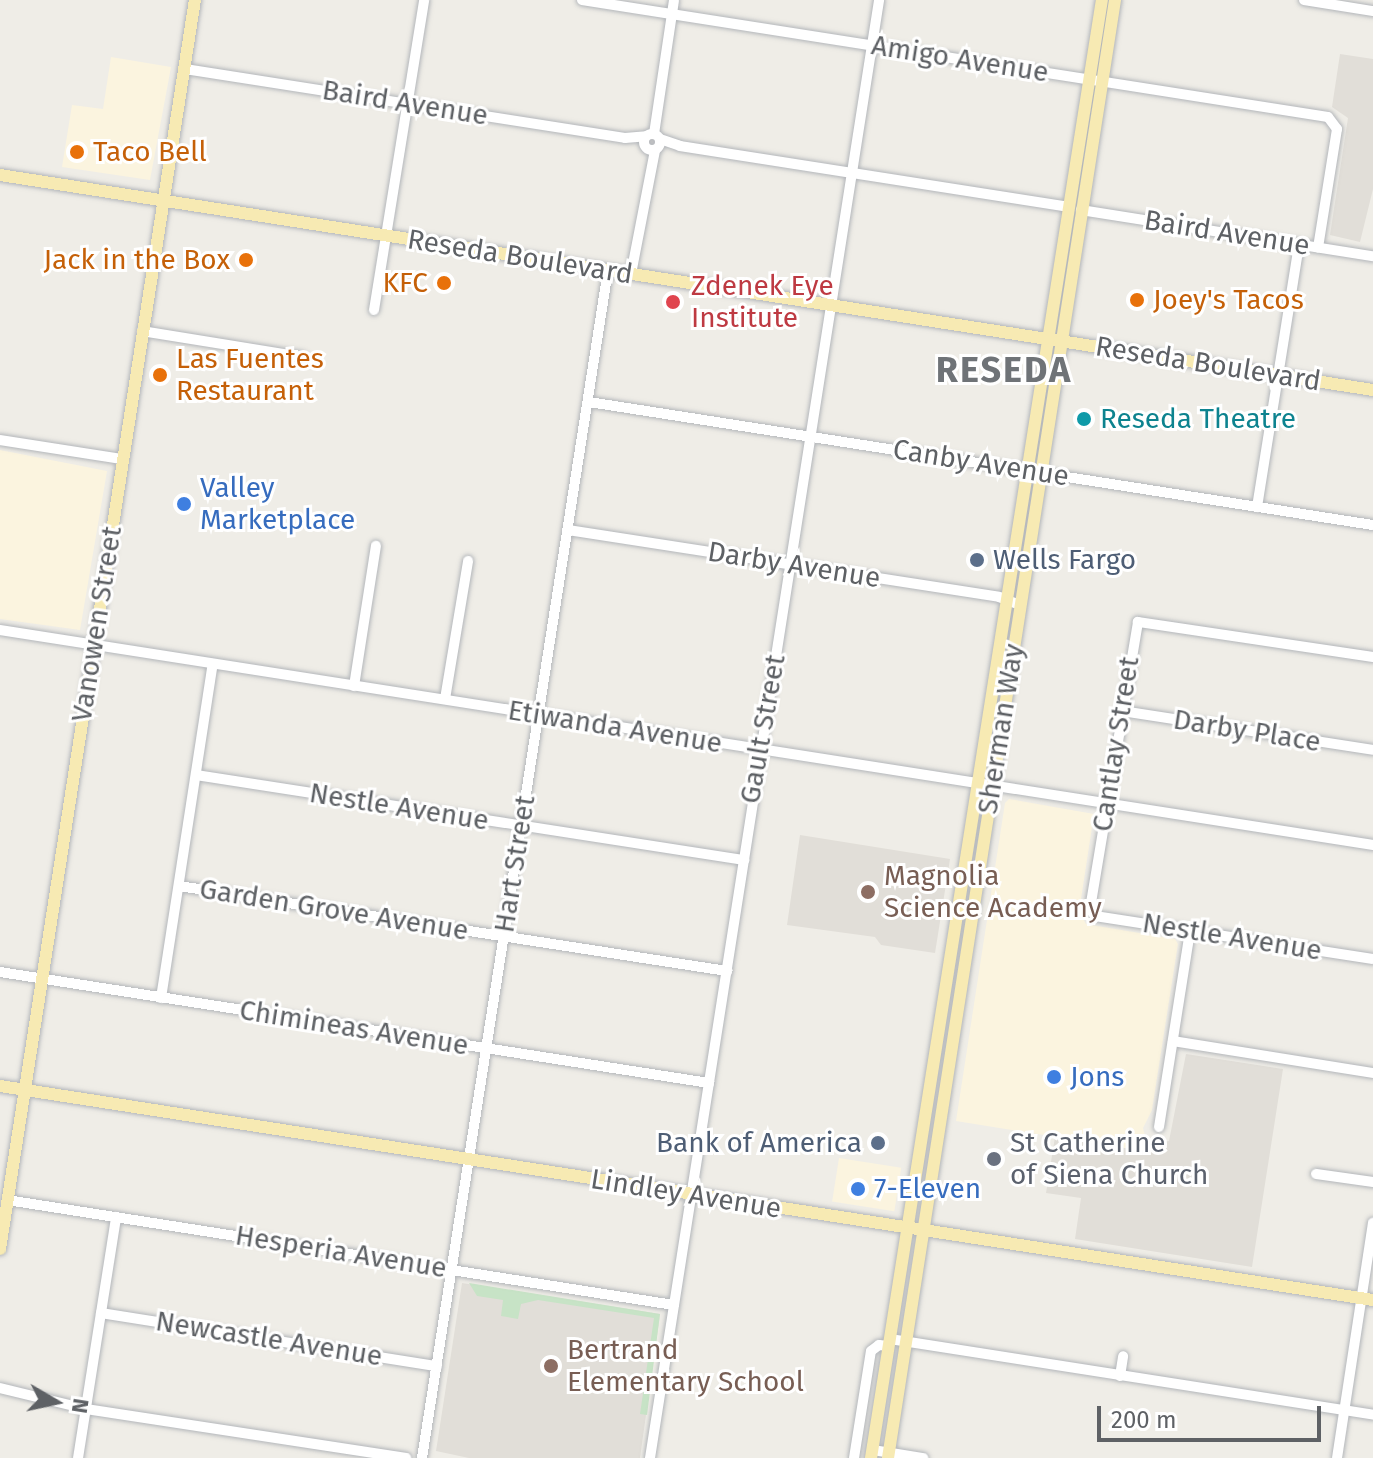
<!DOCTYPE html>
<html>
<head>
<meta charset="utf-8">
<style>
  body { margin:0 }
  #map { position:relative; width:1373px; height:1458px; overflow:hidden; background:#efede7; font-family:"Fira Sans",sans-serif }
  div>[style] { position:absolute }
  [style*='--x'] { left:calc(var(--x)*1px); top:calc(var(--y)*1px); width:calc(var(--w)*1px); rotate:calc(var(--a)*1deg) }
  .commercial>* { inset:0; background:#fbf4df; transform-origin:0 0 }
  .education>* { inset:0; background:#e1ded8 }
  .green>* { inset:0; background:#c7e3c6 }
  .roads { filter:drop-shadow(0 0 2px #b3b6ba) drop-shadow(0 0 2px #b3b6ba) }
  .minor>* { height:10px; margin:-5px; padding:0 5px; transform-origin:5px; border-radius:5px; background:#fff }
  .minor>.ring { margin:-5px; padding:0; box-sizing:content-box; background:none; border:10px solid #fff; border-radius:50% }
  .major>* { height:12px; margin:-6px; padding:0 6px; transform-origin:6px; border-radius:6px; background:#f7eab3 }
  .dots>* { width:22px; height:22px; translate:-50% -50%; box-sizing:border-box; border:4px solid #fff; border-radius:50% }
  span { translate:-50% -50%; white-space:nowrap; text-align:center; line-height:1.15; -webkit-text-stroke:6px #fff; paint-order:stroke }
  .street-label { font-size:28px; color:#5e6165 }
  .food-label { font-size:28px; color:#c56008 }
  .left { translate:0 -50%; text-align:left }
  .right { translate:-100% -50%; text-align:right }
  .health-label { font-size:28px; color:#be3a42 }
  .culture-label { font-size:28px; color:#0d838f }
  .shop-label { font-size:28px; color:#366cbe }
  .service-label { font-size:28px; color:#4e5e75 }
  .education-label { font-size:28px; color:#785e54 }
  .worship-label { font-size:28px; color:#5b616d }
  .district-label { font-size:36px; color:#6f7377; font-weight:700; letter-spacing:2px }
  .north { position:absolute; left:16px; top:1362px; width:80px; height:80px; -webkit-text-stroke:6px #fff; paint-order:stroke; rotate:99deg; font-size:22px; font-weight:700; line-height:32px; text-align:center; color:#5e6165 }
  .north::after { content:''; display:block; margin:auto; width:28px; height:36px; background:#5e6165; clip-path:polygon(50% 0,100% 100%,50% 72%,0 100%) }
  .scale { position:absolute; left:1097px; top:1406px; width:224px; height:36px; box-sizing:border-box; border:4px solid #5e6165; border-top:0; padding-left:10px; font-size:24px; line-height:28px; white-space:nowrap; color:#5e6165; -webkit-text-stroke:6px #fff; paint-order:stroke }
</style>
</head>
<body>
<div id="map">
  <div class="commercial">
    <i style="clip-path:polygon(111px 57px,171px 67px,150px 180px,62px 167px,72px 105px,103px 109px)"></i>
    <i style="clip-path:polygon(0 450px,107px 471px,80px 630px,0 619px)"></i>
    <i style="clip-path:polygon(1009px 799px,1094px 814px,1079px 912px,1086px 924px,1175px 939px,1178px 944px,1152px 1110px,1143px 1128px,1145px 1136px,1158px 1143px,1156px 1153px,956px 1121px,1005px 803px)"></i>
    <i style="left:839px;top:1158px;width:63px;height:44px;rotate:9deg"></i>
  </div>
  <div class="education">
    <i style="clip-path:polygon(1340px 54px,1373px 59px,1373px 189px,1360px 242px,1330px 235px,1348px 118px,1332px 107px)"></i>
    <i style="clip-path:polygon(800px 835px,950px 859px,935px 953px,881px 945px,875px 937px,787px 925px)"></i>
    <i style="clip-path:polygon(1186px 1054px,1283px 1069px,1252px 1267px,1075px 1239px,1081px 1198px,1046px 1193px,1055px 1137px,1156px 1153px,1158px 1143px,1169px 1141px)"></i>
    <i style="clip-path:polygon(462px 1283px,660px 1314px,640px 1458px,469px 1458px,436px 1451px)"></i>
  </div>
  <div class="green">
    <i style="clip-path:polygon(469px 1283px,660px 1314px,647px 1415px,640px 1414px,654px 1318px,538px 1300px,521px 1304px,518px 1319px,501px 1316px,503px 1300px,477px 1296px)"></i>
  </div>
  <div class="roads">
    <div class="minor">
      <i style="--x:582;--y:0;--w:755;--a:8.91"></i>
      <i style="--x:1328;--y:117;--w:15;--a:53"></i>
      <i style="--x:1337;--y:129;--w:120;--a:99.1"></i>
      <i style="--x:1304;--y:0;--w:70;--a:9.1"></i>
      <i style="--x:185;--y:69;--w:445;--a:8.9"></i>
      <i style="--x:625;--y:138;--w:21;--a:-5"></i>
      <i class="ring" style="left:644px;top:134px;width:6px;height:6px"></i>
      <i style="--x:654;--y:134;--w:135;--a:-81.5"></i>
      <i style="--x:660;--y:139;--w:21;--a:19"></i>
      <i style="--x:680;--y:146;--w:394;--a:8.9"></i>
      <i style="--x:1081;--y:210;--w:296;--a:9"></i>
      <i style="--x:631;--y:274;--w:126;--a:-79"></i>
      <i style="--x:374;--y:310;--w:314;--a:-80.8"></i>
      <i style="--x:142;--y:331;--w:163;--a:9.2"></i>
      <i style="--x:589;--y:402;--w:794;--a:8.92"></i>
      <i style="--x:0;--y:440;--w:123;--a:8.9"></i>
      <i style="--x:1257;--y:507;--w:266;--a:-80.9"></i>
      <i style="--x:568;--y:530;--w:436;--a:8.8"></i>
      <i style="--x:999;--y:597;--w:22;--a:21"></i>
      <i style="--x:0;--y:630;--w:1390;--a:8.9"></i>
      <i style="--x:1373;--y:657;--w:238;--a:-171.5"></i>
      <i style="--x:1138;--y:622;--w:291;--a:99.5"></i>
      <i style="--x:1090;--y:909;--w:9;--a:54"></i>
      <i style="--x:1095;--y:916;--w:281;--a:8.8"></i>
      <i style="--x:354;--y:686;--w:142;--a:-81.1"></i>
      <i style="--x:445;--y:699;--w:140;--a:-80.5"></i>
      <i style="--x:1122;--y:711;--w:254;--a:8.8"></i>
      <i style="--x:196;--y:775;--w:555;--a:8.82"></i>
      <i style="--x:179;--y:886;--w:555;--a:8.82"></i>
      <i style="--x:0;--y:972;--w:718;--a:8.9"></i>
      <i style="--x:161;--y:998;--w:338;--a:-81.2"></i>
      <i style="--x:1173;--y:1041;--w:203;--a:9.1"></i>
      <i style="--x:1159;--y:1127;--w:198;--a:-81"></i>
      <i style="--x:1316;--y:1174;--w:58;--a:8"></i>
      <i style="--x:7;--y:1200;--w:675;--a:8.95"></i>
      <i style="--x:101;--y:1313;--w:340;--a:9"></i>
      <i style="--x:890;--y:1339;--w:489;--a:8.9"></i>
      <i style="--x:1120;--y:1376;--w:20;--a:-81"></i>
      <i style="--x:0;--y:1388;--w:89;--a:13.7"></i>
      <i style="--x:86;--y:1409;--w:324;--a:8.7"></i>
      <i style="--x:873;--y:1450;--w:51;--a:9.1"></i>
      <i style="--x:78;--y:1458;--w:244;--a:-81"></i>
      <i style="--x:422;--y:1458;--w:1202;--a:-81.1"></i>
      <i style="--x:650;--y:1458;--w:1476;--a:-81.07"></i>
      <i style="--x:854;--y:1458;--w:108;--a:-81"></i>
      <i style="--x:871;--y:1351;--w:10;--a:-37"></i>
      <i style="--x:879;--y:1345;--w:10;--a:6"></i>
      <i style="--x:1337;--y:1458;--w:238;--a:-81.3"></i>
    </div>
    <div class="major">
      <i style="--x:0;--y:175;--w:1390;--a:8.9"></i>
      <i style="--x:0;--y:1086;--w:1390;--a:8.86"></i>
      <i style="--x:0;--y:1249;--w:1264;--a:-81.13"></i>
      <i style="--x:871;--y:1458;--w:1476;--a:-81"></i>
      <i style="--x:888;--y:1458;--w:1476;--a:-81.15"></i>
    </div>
  </div>
  <div class="dots">
    <i style="left:77px;top:152px;background:#e8710a"></i>
    <i style="left:246px;top:260px;background:#e8710a"></i>
    <i style="left:444px;top:283px;background:#e8710a"></i>
    <i style="left:1137px;top:300px;background:#e8710a"></i>
    <i style="left:673px;top:302px;background:#e0444e"></i>
    <i style="left:160px;top:375px;background:#e8710a"></i>
    <i style="left:1084px;top:419px;background:#0f9aa8"></i>
    <i style="left:184px;top:504px;background:#3f7fe0"></i>
    <i style="left:977px;top:560px;background:#5c6f8a"></i>
    <i style="left:868px;top:892px;background:#8d6e63"></i>
    <i style="left:1054px;top:1077px;background:#3f7fe0"></i>
    <i style="left:878px;top:1143px;background:#5c6f8a"></i>
    <i style="left:994px;top:1159px;background:#6b7280"></i>
    <i style="left:858px;top:1189px;background:#3f7fe0"></i>
    <i style="left:551px;top:1366px;background:#8d6e63"></i>
  </div>
  <div class="street-label">
    <span style="left:960px;top:59px;rotate:9deg">Amigo Avenue</span>
    <span style="left:405px;top:103px;rotate:9deg">Baird Avenue</span>
    <span style="left:1227px;top:233px;rotate:9deg">Baird Avenue</span>
    <span style="left:520px;top:257px;rotate:9deg">Reseda Boulevard</span>
    <span style="left:1208px;top:364px;rotate:9deg">Reseda Boulevard</span>
    <span style="left:981px;top:463px;rotate:9deg">Canby Avenue</span>
    <span style="left:794px;top:565px;rotate:9deg">Darby Avenue</span>
    <span style="left:97px;top:624px;rotate:-81deg">Vanowen Street</span>
    <span style="left:615px;top:727px;rotate:9deg">Etiwanda Avenue</span>
    <span style="left:763px;top:729px;rotate:-80deg">Gault Street</span>
    <span style="left:1001px;top:729px;rotate:-81deg">Sherman Way</span>
    <span style="left:1247px;top:731px;rotate:9deg">Darby Place</span>
    <span style="left:1116px;top:744px;rotate:-81deg">Cantlay Street</span>
    <span style="left:399px;top:807px;rotate:9deg">Nestle Avenue</span>
    <span style="left:515px;top:864px;rotate:-81deg">Hart Street</span>
    <span style="left:334px;top:910px;rotate:9deg">Garden Grove Avenue</span>
    <span style="left:1232px;top:937px;rotate:9deg">Nestle Avenue</span>
    <span style="left:354px;top:1028px;rotate:9deg">Chimineas Avenue</span>
    <span style="left:686px;top:1194px;rotate:9deg">Lindley Avenue</span>
    <span style="left:341px;top:1252px;rotate:9deg">Hesperia Avenue</span>
    <span style="left:269px;top:1339px;rotate:9deg">Newcastle Avenue</span>
  </div>
  <div class="food-label">
    <span class="left" style="left:93px;top:152px">Taco Bell</span>
    <span class="right" style="left:230px;top:260px">Jack in the Box</span>
    <span class="right" style="left:428px;top:283px">KFC</span>
    <span class="left" style="left:1153px;top:300px">Joey's Tacos</span>
    <span class="left" style="left:176px;top:375px">Las Fuentes<br>Restaurant</span>
  </div>
  <div class="health-label">
    <span class="left" style="left:691px;top:302px">Zdenek Eye<br>Institute</span>
  </div>
  <div class="culture-label">
    <span class="left" style="left:1100px;top:419px">Reseda Theatre</span>
  </div>
  <div class="shop-label">
    <span class="left" style="left:200px;top:504px">Valley<br>Marketplace</span>
    <span class="left" style="left:1070px;top:1077px">Jons</span>
    <span class="left" style="left:874px;top:1189px">7-Eleven</span>
  </div>
  <div class="service-label">
    <span class="left" style="left:993px;top:560px">Wells Fargo</span>
    <span class="right" style="left:862px;top:1143px">Bank of America</span>
  </div>
  <div class="education-label">
    <span class="left" style="left:884px;top:892px">Magnolia<br>Science Academy</span>
    <span class="left" style="left:567px;top:1366px">Bertrand<br>Elementary School</span>
  </div>
  <div class="worship-label">
    <span class="left" style="left:1010px;top:1159px">St Catherine<br>of Siena Church</span>
  </div>
  <div class="district-label">
    <span style="left:1004px;top:371px">RESEDA</span>
  </div>
  <div class="north">N</div>
  <div class="scale">200 m</div>
</div>
</body>
</html>
